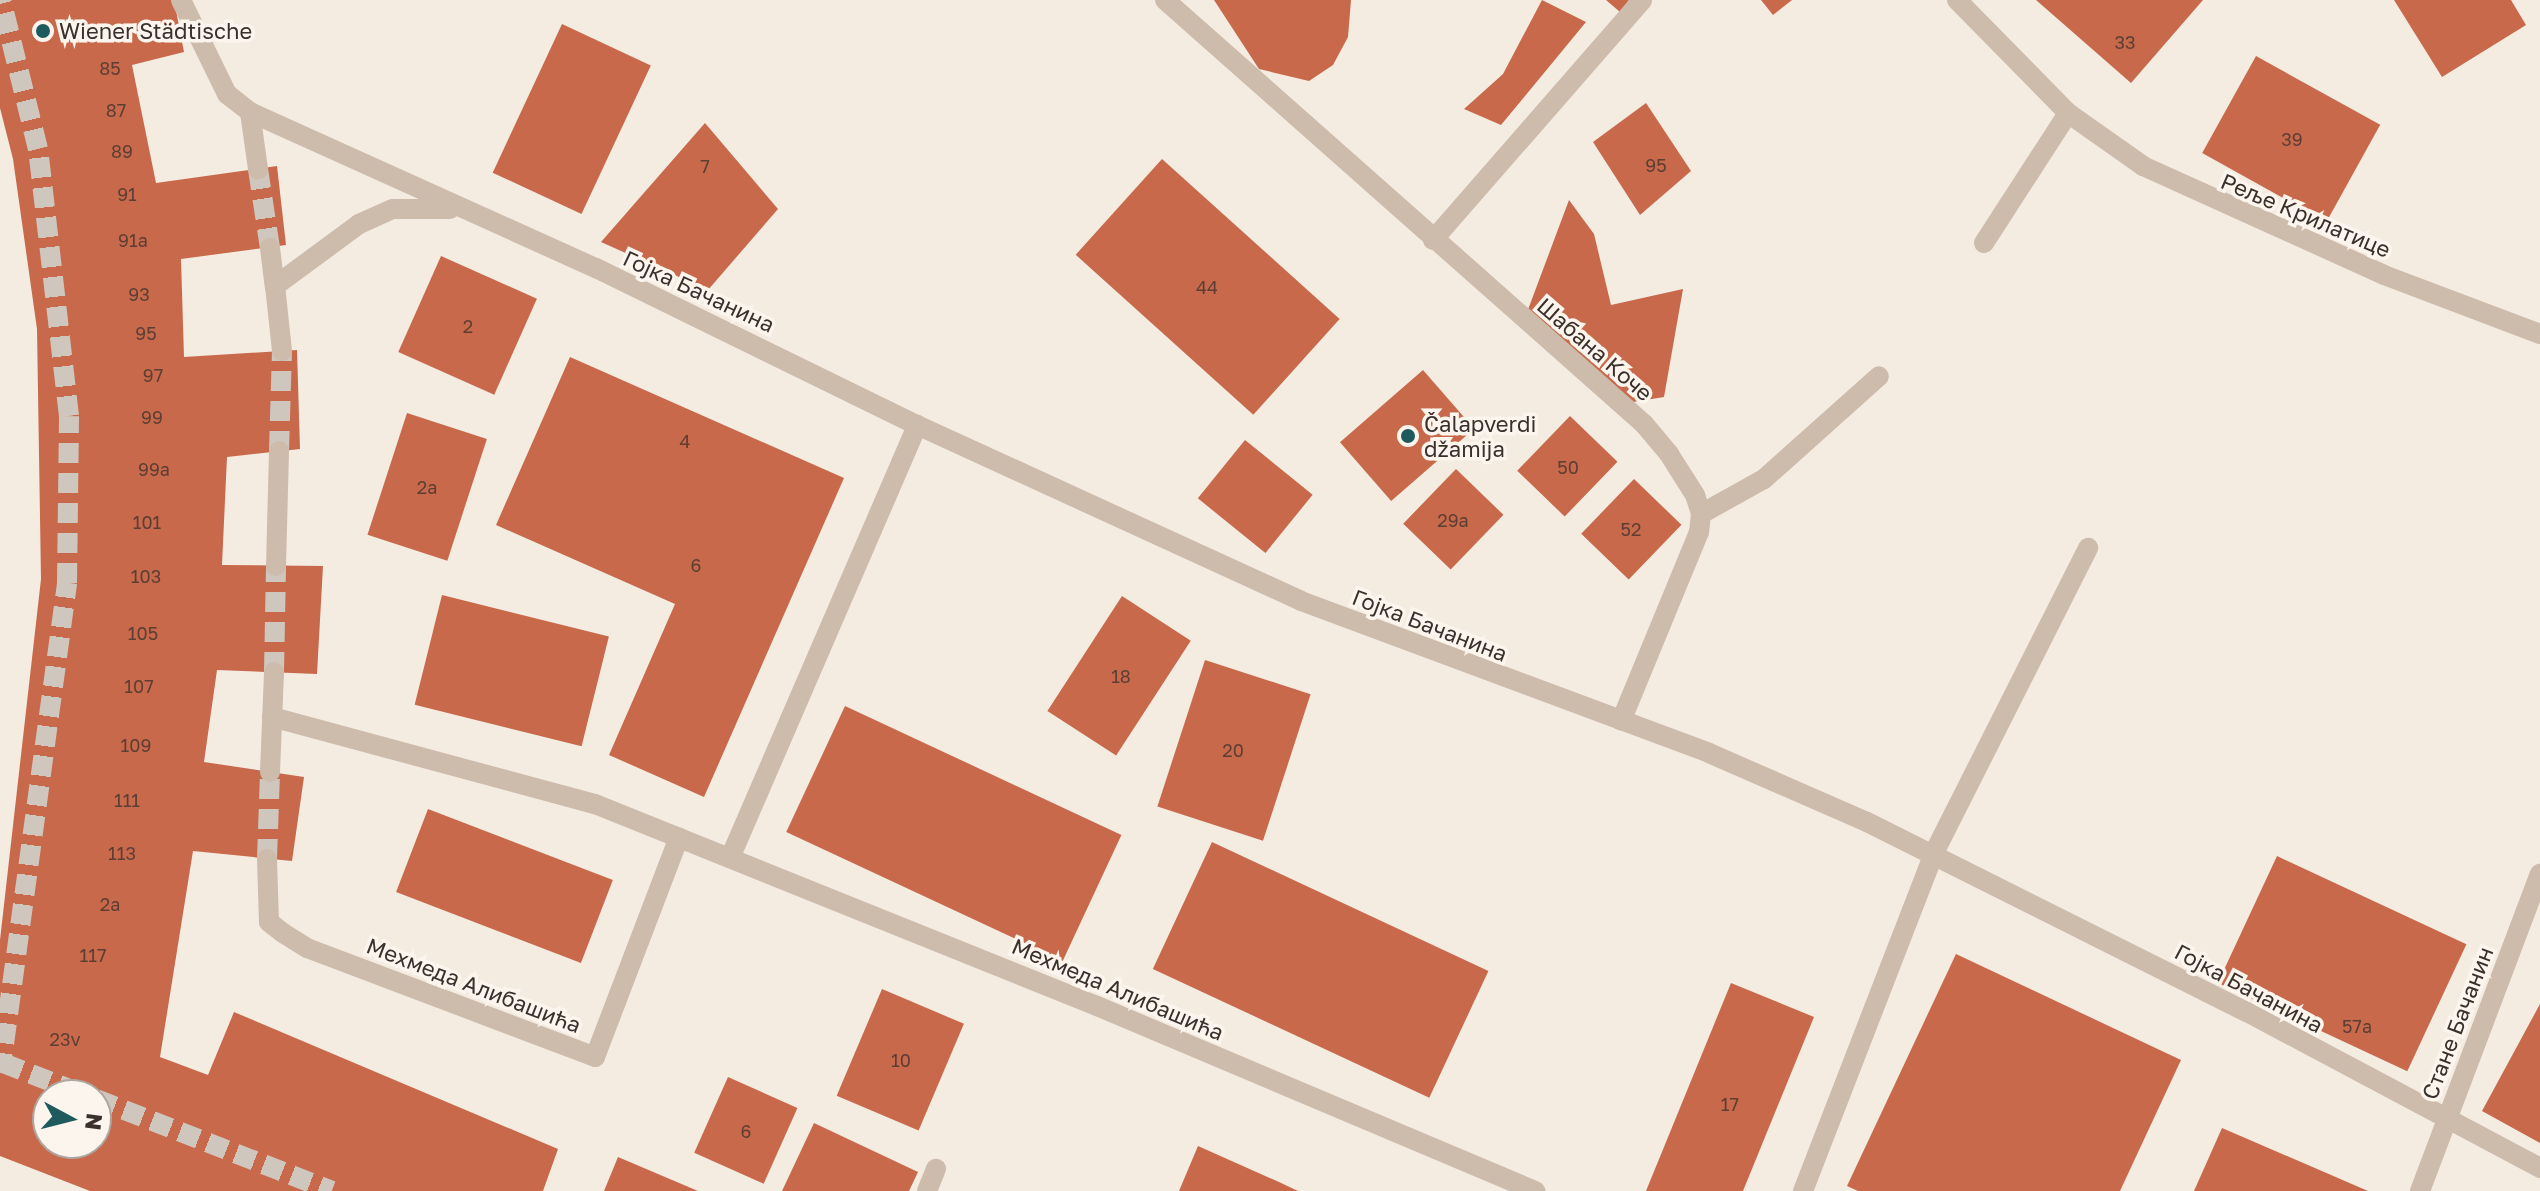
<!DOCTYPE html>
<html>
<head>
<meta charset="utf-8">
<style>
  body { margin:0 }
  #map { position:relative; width:2540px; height:1191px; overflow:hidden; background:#f4ebe1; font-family:"Golos Text",sans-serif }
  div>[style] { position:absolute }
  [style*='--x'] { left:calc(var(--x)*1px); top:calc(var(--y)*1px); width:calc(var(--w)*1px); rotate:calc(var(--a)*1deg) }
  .building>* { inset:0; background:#c8694b; transform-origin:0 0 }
  .pedestrian-tunnel>* { height:20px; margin-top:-10px; transform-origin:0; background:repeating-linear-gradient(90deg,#cfc6bd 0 20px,transparent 0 30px) }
  .minor-tunnel>* { height:20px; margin-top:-10px; transform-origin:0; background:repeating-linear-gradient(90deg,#cfc6bd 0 20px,transparent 0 30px) }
  .service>* { height:20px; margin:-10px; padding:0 10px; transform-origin:10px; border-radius:10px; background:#cdbbac }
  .minor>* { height:20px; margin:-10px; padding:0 10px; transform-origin:10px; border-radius:10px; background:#cdbbac }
  .dots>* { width:22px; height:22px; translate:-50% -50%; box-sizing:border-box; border:4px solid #fbf5ee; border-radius:50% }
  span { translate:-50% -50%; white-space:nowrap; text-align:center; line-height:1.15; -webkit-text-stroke:7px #fbf5ee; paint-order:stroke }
  .number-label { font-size:18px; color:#5e3e33 }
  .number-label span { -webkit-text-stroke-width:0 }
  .poi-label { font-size:22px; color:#3b302b }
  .left { translate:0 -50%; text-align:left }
  .street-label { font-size:22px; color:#3b302b }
  .north { position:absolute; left:32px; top:1079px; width:80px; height:80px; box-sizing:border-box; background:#fbf5ee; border:2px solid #aea6a0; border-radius:50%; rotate:97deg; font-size:22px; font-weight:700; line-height:32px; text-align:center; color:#3b302b }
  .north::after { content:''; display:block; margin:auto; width:28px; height:36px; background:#1f5a5e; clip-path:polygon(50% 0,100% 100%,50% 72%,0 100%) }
</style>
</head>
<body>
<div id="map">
  <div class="building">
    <i style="clip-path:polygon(evenodd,0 0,174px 0,184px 52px,132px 65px,156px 183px,277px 166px,286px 245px,181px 259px,184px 357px,297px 350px,300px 449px,227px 457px,222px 565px,323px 566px,317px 674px,217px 670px,204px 762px,304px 777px,292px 861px,193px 851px,160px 1057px,208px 1075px,234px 1012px,558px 1149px,543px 1191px,90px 1191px,0 1156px,0 940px,41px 579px,37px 329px,13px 159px,0 108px,0 0,48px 1095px,96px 1095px,96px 1143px,48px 1143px,48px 1095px)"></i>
    <i style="clip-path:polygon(1214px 0,1351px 0,1348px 37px,1333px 65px,1309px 81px,1259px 69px)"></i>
    <i style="clip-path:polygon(1542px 0,1586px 22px,1501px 125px,1464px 109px,1503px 74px)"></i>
    <i style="clip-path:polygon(1606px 0,1629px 0,1620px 12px)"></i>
    <i style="clip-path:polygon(1761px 0,1792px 0,1773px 15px)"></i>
    <i style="clip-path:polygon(2036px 0,2203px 0,2131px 83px)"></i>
    <i style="clip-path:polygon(2394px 0,2511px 0,2526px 25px,2442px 77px)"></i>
    <i style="left:562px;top:24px;width:98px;height:164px;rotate:25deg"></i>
    <i style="left:2256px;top:56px;width:142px;height:111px;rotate:29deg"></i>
    <i style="clip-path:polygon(1646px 103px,1691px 171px,1640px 215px,1593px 142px)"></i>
    <i style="clip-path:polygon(705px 123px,778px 209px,708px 290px,601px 242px)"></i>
    <i style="left:1162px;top:159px;width:239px;height:129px;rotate:42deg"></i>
    <i style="clip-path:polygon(1569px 200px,1594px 234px,1611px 305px,1683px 289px,1664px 397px,1633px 402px,1526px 315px)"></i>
    <i style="left:441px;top:256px;width:105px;height:105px;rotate:24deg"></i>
    <i style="clip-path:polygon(570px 357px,844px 478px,704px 797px,609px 755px,675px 604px,496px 525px)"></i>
    <i style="left:1423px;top:370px;width:78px;height:110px;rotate:49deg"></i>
    <i style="left:407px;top:413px;width:84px;height:128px;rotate:18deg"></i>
    <i style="left:1570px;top:416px;width:66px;height:76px;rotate:44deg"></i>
    <i style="left:1245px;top:440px;width:87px;height:75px;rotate:39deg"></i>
    <i style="left:1456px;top:469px;width:66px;height:76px;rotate:44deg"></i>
    <i style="left:1634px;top:479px;width:66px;height:76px;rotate:44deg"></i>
    <i style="left:442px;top:595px;width:172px;height:113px;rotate:14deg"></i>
    <i style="left:1122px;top:596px;width:82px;height:137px;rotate:33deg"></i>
    <i style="left:1205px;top:660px;width:111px;height:154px;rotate:18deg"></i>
    <i style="left:845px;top:706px;width:305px;height:139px;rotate:25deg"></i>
    <i style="left:428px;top:809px;width:198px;height:89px;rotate:21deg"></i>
    <i style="left:1212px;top:842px;width:305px;height:140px;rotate:25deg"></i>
    <i style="left:2277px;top:856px;width:209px;height:140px;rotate:25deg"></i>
    <i style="clip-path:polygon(1956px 954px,2181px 1060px,2120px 1191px,1858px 1191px,1847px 1186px)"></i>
    <i style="clip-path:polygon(1731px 983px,1814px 1017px,1743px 1191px,1646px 1191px)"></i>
    <i style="left:882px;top:989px;width:89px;height:116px;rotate:23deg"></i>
    <i style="clip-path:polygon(2540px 1004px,2540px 1143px,2482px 1111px)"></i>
    <i style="left:728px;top:1077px;width:76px;height:83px;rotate:24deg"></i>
    <i style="clip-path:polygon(814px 1123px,918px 1172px,909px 1191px,782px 1191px)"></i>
    <i style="clip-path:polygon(2222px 1128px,2368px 1191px,2194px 1191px)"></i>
    <i style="clip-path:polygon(1198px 1146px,1279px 1182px,1298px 1191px,1179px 1191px)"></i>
    <i style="clip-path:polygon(618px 1157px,698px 1191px,604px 1191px)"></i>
  </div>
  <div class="pedestrian-tunnel">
    <i style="--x:3;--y:1063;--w:88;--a:21.3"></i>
    <i style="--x:0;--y:1073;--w:495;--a:-82.2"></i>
    <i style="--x:67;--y:583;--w:167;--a:-89.3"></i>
    <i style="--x:69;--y:416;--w:269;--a:-96.6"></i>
    <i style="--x:38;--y:149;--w:154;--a:-103.9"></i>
    <i style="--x:96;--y:1099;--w:253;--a:21.3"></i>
  </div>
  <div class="minor-tunnel">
    <i style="--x:258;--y:169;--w:80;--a:81.4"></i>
    <i style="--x:279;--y:451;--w:100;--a:-88.3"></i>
    <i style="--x:274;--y:672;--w:106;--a:-88.9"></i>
    <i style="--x:267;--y:859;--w:87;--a:-88"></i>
  </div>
  <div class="service">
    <i style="--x:181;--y:0;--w:105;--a:63.9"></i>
    <i style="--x:227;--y:94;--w:29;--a:38"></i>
    <i style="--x:1433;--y:240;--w:318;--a:-48.9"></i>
    <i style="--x:1934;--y:853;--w:342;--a:-63.2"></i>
    <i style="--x:730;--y:858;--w:472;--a:-66.6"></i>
  </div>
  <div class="minor">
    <i style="--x:1165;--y:0;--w:640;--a:41.51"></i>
    <i style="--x:1644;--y:424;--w:39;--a:50"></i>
    <i style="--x:1669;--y:454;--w:49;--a:57.6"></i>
    <i style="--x:1695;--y:495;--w:20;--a:72"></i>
    <i style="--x:1701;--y:514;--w:18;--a:96"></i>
    <i style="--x:1699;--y:532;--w:204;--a:112.4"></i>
    <i style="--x:1957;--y:0;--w:158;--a:45.5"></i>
    <i style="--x:2068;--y:113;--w:92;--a:35.2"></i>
    <i style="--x:2143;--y:166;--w:265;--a:24.3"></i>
    <i style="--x:2384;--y:275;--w:167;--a:20.7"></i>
    <i style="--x:250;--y:112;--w:380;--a:24.3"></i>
    <i style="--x:596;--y:268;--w:357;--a:26.1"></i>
    <i style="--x:917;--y:425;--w:422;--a:24.6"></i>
    <i style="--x:1301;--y:601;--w:435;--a:20.4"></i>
    <i style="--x:1709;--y:753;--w:172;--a:23.6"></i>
    <i style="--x:1867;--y:822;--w:425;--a:26.6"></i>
    <i style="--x:2247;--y:1012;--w:332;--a:28"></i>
    <i style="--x:250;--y:112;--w:58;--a:82"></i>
    <i style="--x:1984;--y:243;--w:155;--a:-57.1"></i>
    <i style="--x:270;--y:248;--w:38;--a:83"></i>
    <i style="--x:282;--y:351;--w:65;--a:-96.1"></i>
    <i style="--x:275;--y:286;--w:104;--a:-36.4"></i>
    <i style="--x:359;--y:224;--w:37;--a:-24"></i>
    <i style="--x:393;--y:209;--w:57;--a:0"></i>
    <i style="--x:1701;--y:514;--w:72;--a:-29.1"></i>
    <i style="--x:1764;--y:479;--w:154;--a:-41.8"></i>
    <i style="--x:276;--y:566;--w:115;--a:-88.5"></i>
    <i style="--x:272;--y:717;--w:335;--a:15.1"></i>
    <i style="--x:595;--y:804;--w:541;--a:21.92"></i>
    <i style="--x:1097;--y:1006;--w:476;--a:22.9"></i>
    <i style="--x:270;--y:772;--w:100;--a:-87.7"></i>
    <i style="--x:267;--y:859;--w:63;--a:88.2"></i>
    <i style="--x:269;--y:922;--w:18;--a:38"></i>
    <i style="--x:283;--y:933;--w:28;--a:32"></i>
    <i style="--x:307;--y:948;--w:308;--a:20.7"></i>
    <i style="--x:595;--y:1057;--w:235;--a:-69.1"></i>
    <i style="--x:927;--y:1191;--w:24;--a:-68"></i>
    <i style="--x:1803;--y:1191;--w:362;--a:-68.8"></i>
    <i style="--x:2420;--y:1191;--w:339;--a:-69.3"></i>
  </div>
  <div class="dots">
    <i style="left:43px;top:31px;background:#1f5a5e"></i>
    <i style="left:1408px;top:436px;background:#1f5a5e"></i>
  </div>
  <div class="number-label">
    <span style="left:2125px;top:42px">33</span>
    <span style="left:110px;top:68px">85</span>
    <span style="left:116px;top:110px">87</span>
    <span style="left:2292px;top:139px">39</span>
    <span style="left:122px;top:151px">89</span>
    <span style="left:1656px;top:165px">95</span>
    <span style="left:705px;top:166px">7</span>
    <span style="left:127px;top:194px">91</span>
    <span style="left:133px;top:240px">91a</span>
    <span style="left:1207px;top:287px">44</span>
    <span style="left:139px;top:294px">93</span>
    <span style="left:468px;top:326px">2</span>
    <span style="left:146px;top:333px">95</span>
    <span style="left:153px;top:375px">97</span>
    <span style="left:152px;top:417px">99</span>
    <span style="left:685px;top:441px">4</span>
    <span style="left:1568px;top:467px">50</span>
    <span style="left:154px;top:469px">99a</span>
    <span style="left:427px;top:487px">2a</span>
    <span style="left:1453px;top:520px">29a</span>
    <span style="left:147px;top:522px">101</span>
    <span style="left:1631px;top:529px">52</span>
    <span style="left:696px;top:565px">6</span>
    <span style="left:146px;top:576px">103</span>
    <span style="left:143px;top:633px">105</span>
    <span style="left:1121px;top:676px">18</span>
    <span style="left:139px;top:686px">107</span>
    <span style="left:136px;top:745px">109</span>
    <span style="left:1233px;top:750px">20</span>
    <span style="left:127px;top:800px">111</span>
    <span style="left:122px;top:853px">113</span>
    <span style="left:110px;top:904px">2a</span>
    <span style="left:93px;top:955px">117</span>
    <span style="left:2357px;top:1026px">57a</span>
    <span style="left:65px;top:1039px">23v</span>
    <span style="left:901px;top:1060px">10</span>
    <span style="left:1730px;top:1104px">17</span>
    <span style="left:746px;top:1131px">6</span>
  </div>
  <div class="poi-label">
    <span class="left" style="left:59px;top:31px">Wiener Städtische</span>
    <span class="left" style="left:1424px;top:436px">Čalapverdi<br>džamija</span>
  </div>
  <div class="street-label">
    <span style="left:2306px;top:215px;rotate:23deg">Реље Крилатице</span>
    <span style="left:699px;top:291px;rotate:25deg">Гојка Бачанина</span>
    <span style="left:1595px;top:349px;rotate:41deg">Шабана Коче</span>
    <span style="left:1430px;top:625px;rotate:21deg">Гојка Бачанина</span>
    <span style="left:474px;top:985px;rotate:21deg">Мехмеда Алибашића</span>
    <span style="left:2249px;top:988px;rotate:28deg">Гојка Бачанина</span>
    <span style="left:1118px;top:989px;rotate:23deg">Мехмеда Алибашића</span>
    <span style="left:2457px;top:1023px;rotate:-69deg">Стане Бачанин</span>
  </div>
  <div class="north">N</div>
</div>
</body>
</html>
